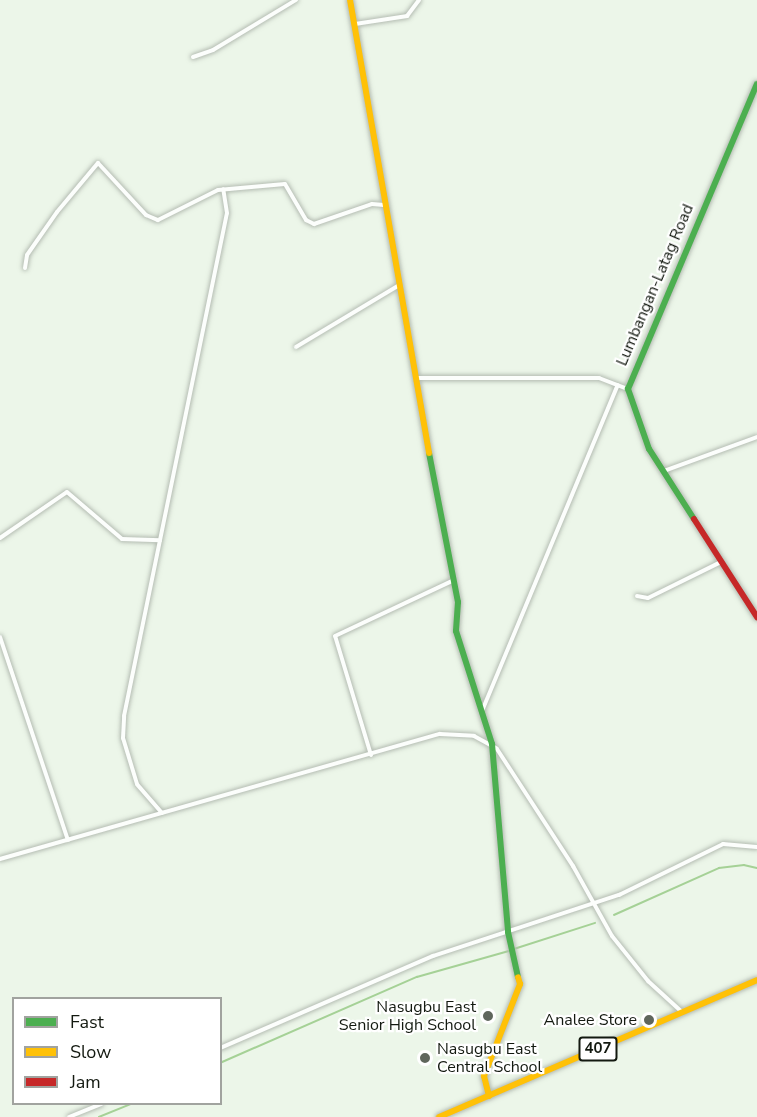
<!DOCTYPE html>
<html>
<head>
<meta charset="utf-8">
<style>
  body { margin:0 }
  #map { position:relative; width:757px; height:1117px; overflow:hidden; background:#ecf6e9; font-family:"Nunito Sans",sans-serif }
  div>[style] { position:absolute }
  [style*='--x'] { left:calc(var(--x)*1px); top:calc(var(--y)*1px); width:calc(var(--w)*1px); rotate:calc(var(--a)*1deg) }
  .stream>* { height:1.5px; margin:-0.75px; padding:0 0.75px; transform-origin:0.75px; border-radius:0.75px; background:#a5d196 }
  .roads { filter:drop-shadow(0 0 2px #b4bcb2) drop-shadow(0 0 2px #b4bcb2) }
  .street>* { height:4px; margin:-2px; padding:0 2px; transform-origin:2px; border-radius:2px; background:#fcfefc }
  .fast>* { height:6px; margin:-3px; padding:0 3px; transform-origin:3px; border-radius:3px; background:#4caf50 }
  .slow>* { height:6px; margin:-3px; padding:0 3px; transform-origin:3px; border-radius:3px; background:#ffc107 }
  .jam>* { height:6px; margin:-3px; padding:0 3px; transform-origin:3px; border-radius:3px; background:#c62828 }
  .dots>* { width:16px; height:16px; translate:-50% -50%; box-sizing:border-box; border:3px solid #fff; border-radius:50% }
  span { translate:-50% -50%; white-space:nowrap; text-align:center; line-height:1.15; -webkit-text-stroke:4.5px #fff; paint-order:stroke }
  .shield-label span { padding:2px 4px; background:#fff; border:2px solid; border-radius:4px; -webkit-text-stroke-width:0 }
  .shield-label { font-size:15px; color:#131910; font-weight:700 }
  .street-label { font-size:16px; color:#131910 }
  .poi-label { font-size:16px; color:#131910 }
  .right { translate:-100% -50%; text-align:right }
  .left { translate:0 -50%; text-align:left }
  .legend { position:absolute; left:12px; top:997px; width:210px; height:108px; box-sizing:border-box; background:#fff; border:2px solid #a1a39f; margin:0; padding:8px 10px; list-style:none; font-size:18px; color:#131910 }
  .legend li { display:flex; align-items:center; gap:12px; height:30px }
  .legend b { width:30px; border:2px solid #a1a39f }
</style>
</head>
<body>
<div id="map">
  <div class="stream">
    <i style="--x:614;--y:915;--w:115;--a:-24.1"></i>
    <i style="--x:719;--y:868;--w:25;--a:-7"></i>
    <i style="--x:744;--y:865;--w:13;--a:13"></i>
    <i style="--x:514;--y:949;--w:85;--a:-17.8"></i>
    <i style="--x:220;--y:1063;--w:215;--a:-23.6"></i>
    <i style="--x:417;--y:977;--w:96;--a:-15.8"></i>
    <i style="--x:99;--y:1117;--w:35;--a:-22"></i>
  </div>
  <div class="roads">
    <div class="street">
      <i style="--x:355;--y:24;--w:53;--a:-8.7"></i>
      <i style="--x:407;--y:16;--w:20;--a:-53"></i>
      <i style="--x:193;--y:57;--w:21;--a:-19"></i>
      <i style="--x:213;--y:50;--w:97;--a:-31.1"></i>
      <i style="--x:25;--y:268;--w:13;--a:-81"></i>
      <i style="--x:27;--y:255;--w:52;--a:-55.1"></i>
      <i style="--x:57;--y:212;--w:64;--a:-50.1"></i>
      <i style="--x:98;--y:163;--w:71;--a:47.3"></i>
      <i style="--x:146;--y:215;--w:13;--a:23"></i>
      <i style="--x:158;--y:220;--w:67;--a:-26.6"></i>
      <i style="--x:218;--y:190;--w:67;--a:-5.1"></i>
      <i style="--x:285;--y:184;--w:42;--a:59.7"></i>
      <i style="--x:306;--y:220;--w:9;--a:27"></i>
      <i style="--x:314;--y:224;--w:61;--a:-19"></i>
      <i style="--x:372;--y:204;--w:12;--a:5"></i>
      <i style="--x:296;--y:347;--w:120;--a:-31"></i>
      <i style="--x:416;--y:378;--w:183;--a:0"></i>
      <i style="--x:599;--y:378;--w:31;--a:21"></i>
      <i style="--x:664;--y:471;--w:99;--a:-20.1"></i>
      <i style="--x:0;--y:538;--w:81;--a:-34.5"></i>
      <i style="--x:67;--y:492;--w:72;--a:40.5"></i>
      <i style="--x:122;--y:539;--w:38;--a:2"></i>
      <i style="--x:637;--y:596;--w:11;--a:10"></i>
      <i style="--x:648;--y:598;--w:81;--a:-26.3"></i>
      <i style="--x:0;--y:637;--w:214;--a:71.5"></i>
      <i style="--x:482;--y:711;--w:353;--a:-67.4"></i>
      <i style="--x:371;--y:755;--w:124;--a:-106.8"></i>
      <i style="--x:335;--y:636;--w:129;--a:-25.2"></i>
      <i style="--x:162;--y:813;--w:38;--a:-131"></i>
      <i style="--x:137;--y:784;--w:48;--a:-106.9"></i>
      <i style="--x:123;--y:738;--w:22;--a:-87"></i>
      <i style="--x:124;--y:716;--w:513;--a:-78.43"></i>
      <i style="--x:227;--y:213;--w:24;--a:-99"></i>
      <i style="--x:0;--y:859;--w:457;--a:-15.9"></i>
      <i style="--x:440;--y:734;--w:34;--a:3"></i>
      <i style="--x:474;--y:736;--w:26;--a:29"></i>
      <i style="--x:497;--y:749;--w:140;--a:57"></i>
      <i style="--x:573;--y:866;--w:80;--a:60.9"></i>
      <i style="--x:612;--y:936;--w:58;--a:51.3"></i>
      <i style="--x:648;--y:981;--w:46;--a:42.4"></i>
      <i style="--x:220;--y:1048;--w:232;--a:-23.4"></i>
      <i style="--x:433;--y:956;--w:196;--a:-18.2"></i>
      <i style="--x:619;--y:895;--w:116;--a:-26.1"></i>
      <i style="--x:723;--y:844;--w:34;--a:5"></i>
      <i style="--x:69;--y:1117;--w:35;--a:-22"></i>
    </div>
    <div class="fast">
      <i style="--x:429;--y:453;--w:152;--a:79"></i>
      <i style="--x:458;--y:602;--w:29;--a:94"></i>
      <i style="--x:456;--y:631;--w:119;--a:72.3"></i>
      <i style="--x:492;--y:744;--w:189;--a:85.1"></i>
      <i style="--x:508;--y:932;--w:46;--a:77.5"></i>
      <i style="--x:694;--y:519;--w:83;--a:-122.7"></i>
      <i style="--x:649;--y:449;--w:64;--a:-109.3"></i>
      <i style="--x:628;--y:389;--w:331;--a:-67.1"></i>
    </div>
    <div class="slow">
      <i style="--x:350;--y:0;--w:460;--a:80.1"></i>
      <i style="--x:489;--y:1096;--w:21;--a:-104"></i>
      <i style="--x:484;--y:1076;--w:99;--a:-68.6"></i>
      <i style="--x:520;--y:984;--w:7;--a:-106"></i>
      <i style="--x:439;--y:1117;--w:346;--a:-23.3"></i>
    </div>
    <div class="jam">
      <i style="--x:694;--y:519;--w:117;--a:57.3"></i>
    </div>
  </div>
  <div class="dots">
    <i style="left:488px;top:1016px;background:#5f665c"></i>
    <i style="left:649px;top:1020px;background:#5f665c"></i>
    <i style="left:425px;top:1058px;background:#5f665c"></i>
  </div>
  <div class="shield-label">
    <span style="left:598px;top:1049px">407</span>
  </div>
  <div class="street-label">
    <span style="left:655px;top:285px;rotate:-67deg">Lumbangan-Latag Road</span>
  </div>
  <div class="poi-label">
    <span class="right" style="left:476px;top:1016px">Nasugbu East<br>Senior High School</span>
    <span class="right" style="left:637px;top:1020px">Analee Store</span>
    <span class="left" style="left:437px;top:1058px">Nasugbu East<br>Central School</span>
  </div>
  <ul class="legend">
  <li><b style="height:8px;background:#4caf50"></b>Fast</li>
  <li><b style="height:8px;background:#ffc107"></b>Slow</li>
  <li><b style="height:8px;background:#c62828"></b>Jam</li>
  </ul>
</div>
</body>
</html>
